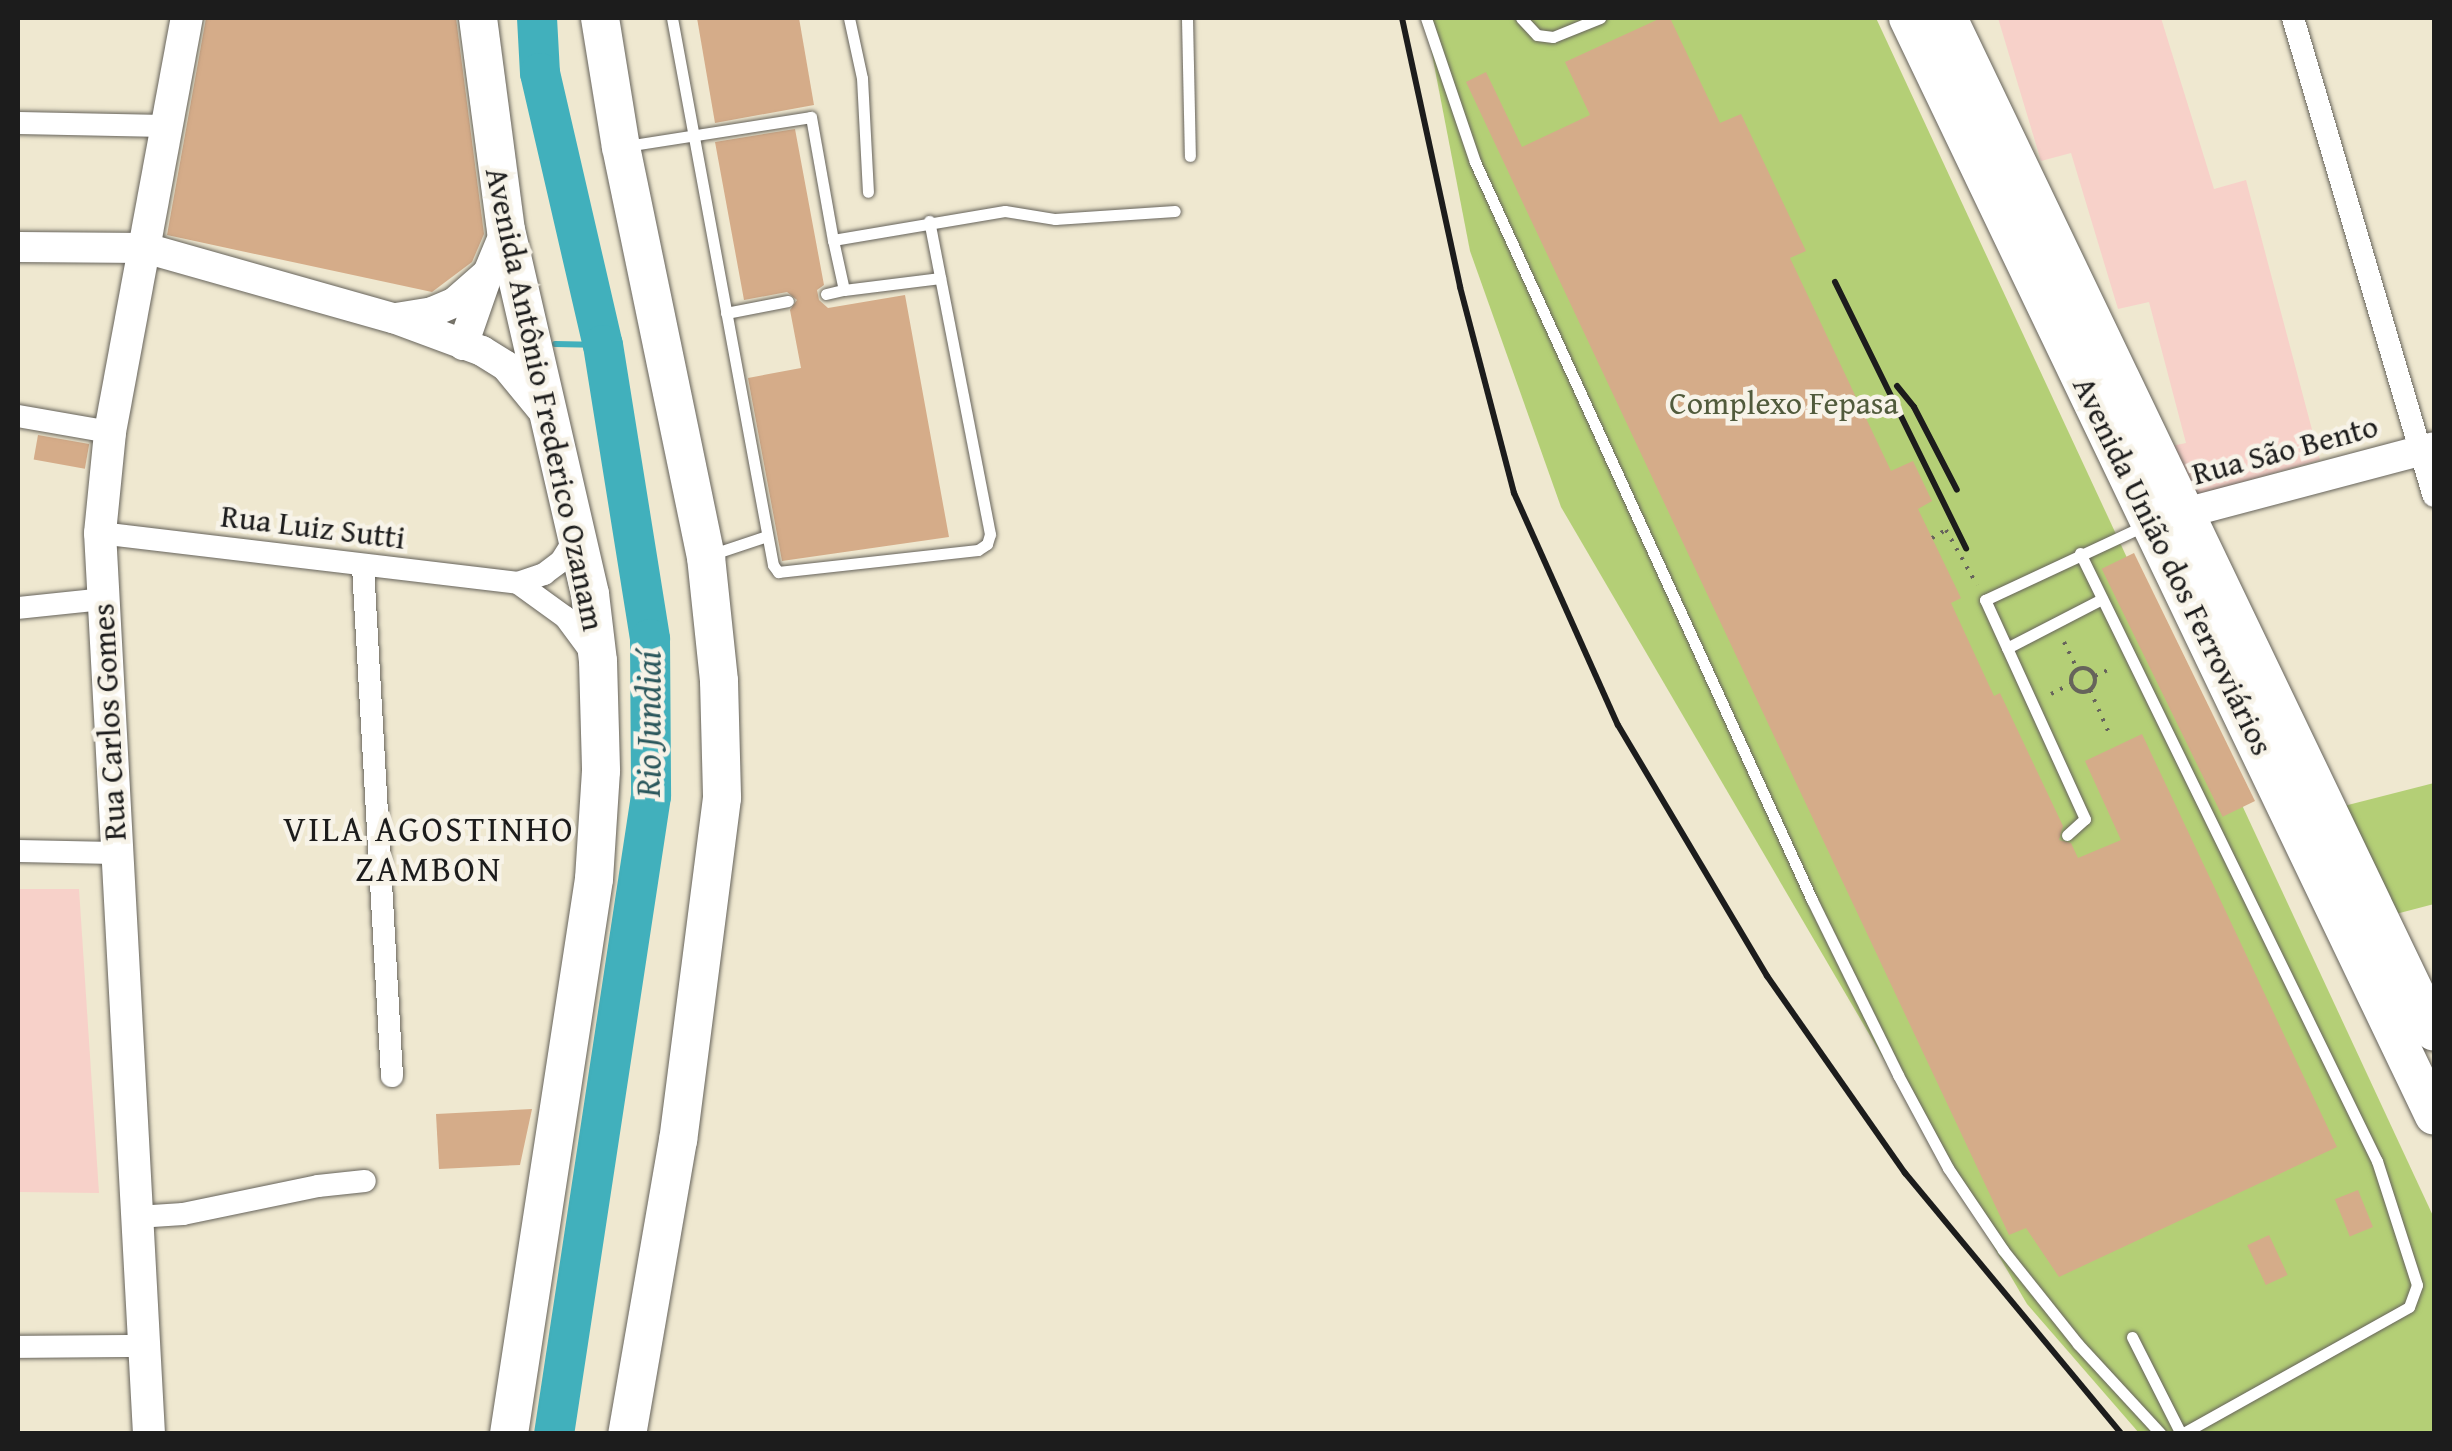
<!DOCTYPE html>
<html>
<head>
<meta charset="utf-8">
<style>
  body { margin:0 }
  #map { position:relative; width:2452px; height:1451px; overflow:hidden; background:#efe8d0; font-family:"Gentium Book Plus",serif }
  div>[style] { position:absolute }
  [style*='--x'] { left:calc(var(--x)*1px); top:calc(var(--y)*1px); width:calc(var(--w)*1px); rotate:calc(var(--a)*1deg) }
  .built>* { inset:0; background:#f7d1c9 }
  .green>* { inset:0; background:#b4cf76 }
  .stream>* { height:6px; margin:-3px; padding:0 3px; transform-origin:3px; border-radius:3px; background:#41b0bc }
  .river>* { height:40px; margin:-20px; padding:0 20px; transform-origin:20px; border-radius:20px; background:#41b0bc }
  .building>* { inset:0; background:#d5ac89; transform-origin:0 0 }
  .path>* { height:4px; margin-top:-2px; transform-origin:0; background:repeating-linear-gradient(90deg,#66635b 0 2.5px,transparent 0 10.5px) }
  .path>.ring { margin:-2px; padding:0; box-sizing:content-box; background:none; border:4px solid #66635b; border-radius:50% }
  .roads { filter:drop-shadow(0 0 2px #66635b) drop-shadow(0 0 2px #66635b) }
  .service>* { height:11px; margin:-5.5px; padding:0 5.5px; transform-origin:5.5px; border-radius:5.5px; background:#fff }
  .minor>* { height:22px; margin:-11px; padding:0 11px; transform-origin:11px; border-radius:11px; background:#fff }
  .tertiary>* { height:30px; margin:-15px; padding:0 15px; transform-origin:15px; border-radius:15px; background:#fff }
  .secondary>* { height:32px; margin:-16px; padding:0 16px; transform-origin:16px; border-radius:16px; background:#fff }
  .primary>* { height:38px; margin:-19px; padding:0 19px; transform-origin:19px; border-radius:19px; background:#fff }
  .rail>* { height:6px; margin:-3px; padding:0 3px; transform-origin:3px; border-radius:3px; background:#1c1c1c }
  span { translate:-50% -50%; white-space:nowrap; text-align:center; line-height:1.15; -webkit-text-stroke:9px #f7f3e8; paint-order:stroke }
  .street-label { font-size:32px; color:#1c1c1c }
  .park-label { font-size:32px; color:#515b3c }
  .water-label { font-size:35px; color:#2b575c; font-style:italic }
  .neighbourhood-label { font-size:35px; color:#1c1c1c; letter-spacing:2.5px }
  .frame { position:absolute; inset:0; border:20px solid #1c1c1c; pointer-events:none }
</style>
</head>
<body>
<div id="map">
  <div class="built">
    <i style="clip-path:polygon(1998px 18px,2161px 18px,2214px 189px,2246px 180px,2320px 460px,2190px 497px,2166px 447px,2186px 443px,2149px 302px,2118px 309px,2071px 153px,2041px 161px)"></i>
    <i style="clip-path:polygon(18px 889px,79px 889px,99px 1193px,18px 1192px)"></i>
  </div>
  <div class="green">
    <i style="clip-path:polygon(1425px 18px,1876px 18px,2434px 1218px,2434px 1433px,2139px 1433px,2027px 1304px,1561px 507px,1470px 251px)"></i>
    <i style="clip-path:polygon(2434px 783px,2434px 904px,2392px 915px,2340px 807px)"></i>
  </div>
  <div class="stream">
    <i style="--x:555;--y:344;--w:48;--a:1.2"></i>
  </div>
  <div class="river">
    <i style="--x:537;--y:18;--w:55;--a:86.9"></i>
    <i style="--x:540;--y:73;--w:279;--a:77"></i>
    <i style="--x:603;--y:345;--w:298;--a:80.9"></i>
    <i style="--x:650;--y:639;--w:157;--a:89.6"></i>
    <i style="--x:651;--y:796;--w:645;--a:98.64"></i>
  </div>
  <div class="building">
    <i style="clip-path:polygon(206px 18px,456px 18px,484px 234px,472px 262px,432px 292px,167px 235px)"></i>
    <i style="clip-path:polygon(697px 18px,799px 18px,814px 105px,715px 123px)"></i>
    <i style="clip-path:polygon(1661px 18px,1670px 18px,1720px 123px,1741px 114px,1806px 251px,1790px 258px,1891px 471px,1913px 461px,1932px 501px,1918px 509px,1961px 598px,1951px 603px,1994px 696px,2000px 693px,2063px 826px,2059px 840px,2071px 843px,2078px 858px,2121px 840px,2085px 761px,2142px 734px,2337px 1147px,2059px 1277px,2026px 1228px,2009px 1235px,1466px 82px,1486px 72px,1522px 147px,1590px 115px,1565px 62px)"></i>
    <i style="clip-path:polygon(795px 129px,824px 285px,817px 290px,819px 300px,828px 308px,905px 295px,949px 537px,782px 561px,748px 378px,801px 368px,790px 310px,797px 300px,787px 292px,744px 300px,715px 142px)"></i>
    <i style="left:38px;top:435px;width:52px;height:25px;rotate:10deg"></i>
    <i style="left:2134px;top:553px;width:276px;height:36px;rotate:64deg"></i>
    <i style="clip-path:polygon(532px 1109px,520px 1165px,439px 1169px,436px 1114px)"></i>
    <i style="left:2358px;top:1190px;width:40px;height:25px;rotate:68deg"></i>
    <i style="left:2269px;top:1235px;width:44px;height:24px;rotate:65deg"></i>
  </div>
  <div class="path">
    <i style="--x:1932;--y:538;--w:16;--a:-30"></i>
    <i style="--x:1946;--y:530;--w:63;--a:60.6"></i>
    <i style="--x:2064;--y:642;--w:30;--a:64"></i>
    <i class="ring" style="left:2071px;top:668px;width:20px;height:20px"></i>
    <i style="--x:2095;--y:676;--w:19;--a:-25"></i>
    <i style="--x:2090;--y:690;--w:47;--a:66.2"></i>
    <i style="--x:2051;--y:694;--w:22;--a:-27"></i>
  </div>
  <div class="roads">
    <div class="service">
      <i style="--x:672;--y:18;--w:556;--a:79.54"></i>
      <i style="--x:773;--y:565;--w:9;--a:54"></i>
      <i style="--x:778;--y:572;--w:201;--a:-6.3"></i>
      <i style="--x:978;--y:550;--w:11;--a:-34"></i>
      <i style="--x:987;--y:544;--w:10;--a:-73"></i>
      <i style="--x:990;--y:534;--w:319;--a:-101"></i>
      <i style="--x:849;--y:18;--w:61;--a:77.8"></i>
      <i style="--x:862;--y:78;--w:114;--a:87"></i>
      <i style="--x:1187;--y:18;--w:138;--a:88.8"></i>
      <i style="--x:1426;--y:18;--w:152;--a:71.2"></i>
      <i style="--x:1475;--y:162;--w:811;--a:65.46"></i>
      <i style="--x:1812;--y:900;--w:195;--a:63.8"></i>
      <i style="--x:1898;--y:1075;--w:106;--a:61.7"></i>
      <i style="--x:1948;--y:1168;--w:99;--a:56.1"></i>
      <i style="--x:2003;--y:1250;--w:120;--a:51.4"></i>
      <i style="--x:2078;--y:1344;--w:122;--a:47.3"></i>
      <i style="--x:1521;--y:18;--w:23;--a:47"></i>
      <i style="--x:1537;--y:35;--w:16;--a:7"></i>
      <i style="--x:1553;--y:37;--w:51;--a:-22"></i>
      <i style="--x:626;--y:146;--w:187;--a:-8.9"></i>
      <i style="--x:811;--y:117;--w:125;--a:79.9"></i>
      <i style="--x:833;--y:240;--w:174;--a:-9.6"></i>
      <i style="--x:1005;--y:211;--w:51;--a:9.1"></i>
      <i style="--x:1055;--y:219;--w:120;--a:-3.8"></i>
      <i style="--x:844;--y:290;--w:97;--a:-7.1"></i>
      <i style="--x:826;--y:294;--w:18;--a:-13"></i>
      <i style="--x:844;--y:290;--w:51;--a:-102.4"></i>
      <i style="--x:726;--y:313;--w:63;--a:-11"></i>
      <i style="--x:2080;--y:553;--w:677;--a:63.97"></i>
      <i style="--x:2377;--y:1161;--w:130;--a:72.1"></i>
      <i style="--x:2417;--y:1285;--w:23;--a:110"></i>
      <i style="--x:2409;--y:1307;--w:260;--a:150.8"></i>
      <i style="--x:710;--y:555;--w:60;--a:-18.4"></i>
      <i style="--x:2007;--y:648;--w:107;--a:-27.3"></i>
      <i style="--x:2067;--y:835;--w:24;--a:-42"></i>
      <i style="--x:2085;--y:819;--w:241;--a:-114.5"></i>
      <i style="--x:1985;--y:600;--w:175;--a:-25"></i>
      <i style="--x:2132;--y:1337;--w:109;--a:63.2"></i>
    </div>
    <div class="minor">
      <i style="--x:2293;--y:18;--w:498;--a:73.6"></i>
      <i style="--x:18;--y:123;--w:148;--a:1.2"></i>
      <i style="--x:18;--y:416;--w:93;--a:9.9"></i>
      <i style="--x:100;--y:533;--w:421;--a:6.8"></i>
      <i style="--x:518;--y:583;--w:28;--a:-19"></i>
      <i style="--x:544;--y:574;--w:21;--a:-37"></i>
      <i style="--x:561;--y:561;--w:31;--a:-58"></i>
      <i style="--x:363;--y:567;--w:510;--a:86.74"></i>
      <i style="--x:518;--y:583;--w:58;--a:35.9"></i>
      <i style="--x:565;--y:617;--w:49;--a:53.4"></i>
      <i style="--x:18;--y:608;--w:86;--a:-6"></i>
      <i style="--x:18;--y:851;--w:97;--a:1.2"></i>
      <i style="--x:137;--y:1217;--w:46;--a:-3.7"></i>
      <i style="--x:183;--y:1214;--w:138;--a:-11.7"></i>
      <i style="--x:318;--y:1186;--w:47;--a:-6.1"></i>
      <i style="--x:18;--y:1347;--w:126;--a:-0.5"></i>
    </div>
    <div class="tertiary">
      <i style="--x:18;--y:247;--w:127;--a:0.5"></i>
      <i style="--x:145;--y:248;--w:258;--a:15.8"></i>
      <i style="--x:393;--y:318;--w:95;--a:20.3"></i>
      <i style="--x:482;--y:351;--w:28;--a:32"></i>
      <i style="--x:506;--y:366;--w:66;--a:50.5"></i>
      <i style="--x:396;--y:318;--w:36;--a:-9"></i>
      <i style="--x:432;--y:312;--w:25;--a:-23"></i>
      <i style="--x:455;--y:302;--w:44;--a:-41.3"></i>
      <i style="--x:488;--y:273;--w:47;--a:-67.3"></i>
      <i style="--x:463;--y:345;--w:73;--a:-70.8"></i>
      <i style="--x:2166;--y:518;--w:277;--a:-14.8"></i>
    </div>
    <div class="secondary">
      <i style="--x:149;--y:1434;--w:902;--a:-93.11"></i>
      <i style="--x:100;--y:533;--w:101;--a:-84.3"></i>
      <i style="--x:110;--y:432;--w:421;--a:-79.5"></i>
    </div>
    <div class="primary">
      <i style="--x:478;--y:18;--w:214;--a:82.5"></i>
      <i style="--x:506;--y:230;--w:374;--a:77"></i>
      <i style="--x:590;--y:594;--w:67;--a:83.2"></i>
      <i style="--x:598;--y:661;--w:110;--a:88.4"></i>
      <i style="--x:601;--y:771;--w:108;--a:93.7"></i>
      <i style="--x:594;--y:879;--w:561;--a:98.71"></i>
      <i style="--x:600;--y:18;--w:131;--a:80.8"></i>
      <i style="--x:621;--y:147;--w:419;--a:78.3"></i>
      <i style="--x:706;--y:557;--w:125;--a:84"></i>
      <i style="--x:719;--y:681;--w:117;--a:88.5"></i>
      <i style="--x:722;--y:798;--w:345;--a:97.3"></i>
      <i style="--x:678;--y:1140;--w:298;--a:99.8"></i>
      <i style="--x:1908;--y:18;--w:1217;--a:64.4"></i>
      <i style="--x:1948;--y:18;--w:1124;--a:64.39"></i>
    </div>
  </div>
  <div class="rail">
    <i style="--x:1402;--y:18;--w:275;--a:77.8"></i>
    <i style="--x:1460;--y:287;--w:213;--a:75.3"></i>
    <i style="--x:1514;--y:493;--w:254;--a:65.9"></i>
    <i style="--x:1618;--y:725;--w:292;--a:59.3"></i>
    <i style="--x:1767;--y:976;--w:241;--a:55"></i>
    <i style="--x:1905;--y:1173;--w:339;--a:50.3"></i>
    <i style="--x:1835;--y:282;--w:297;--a:63.8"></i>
    <i style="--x:1897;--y:386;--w:27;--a:51"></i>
    <i style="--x:1914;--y:407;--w:93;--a:62.6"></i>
  </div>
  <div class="street-label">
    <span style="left:545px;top:399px;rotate:78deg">Avenida Antônio Frederico Ozanam</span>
    <span style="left:2285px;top:450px;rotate:-15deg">Rua São Bento</span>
    <span style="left:313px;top:527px;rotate:7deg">Rua Luiz Sutti</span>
    <span style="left:2173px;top:566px;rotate:64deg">Avenida União dos Ferroviários</span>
    <span style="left:109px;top:722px;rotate:-93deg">Rua Carlos Gomes</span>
  </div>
  <div class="park-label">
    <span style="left:1784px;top:403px">Complexo Fepasa</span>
  </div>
  <div class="water-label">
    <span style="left:648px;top:724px;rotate:-90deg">Rio Jundiaí</span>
  </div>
  <div class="neighbourhood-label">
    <span style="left:429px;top:849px">VILA AGOSTINHO<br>ZAMBON</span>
  </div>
  <div class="frame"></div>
</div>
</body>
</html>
